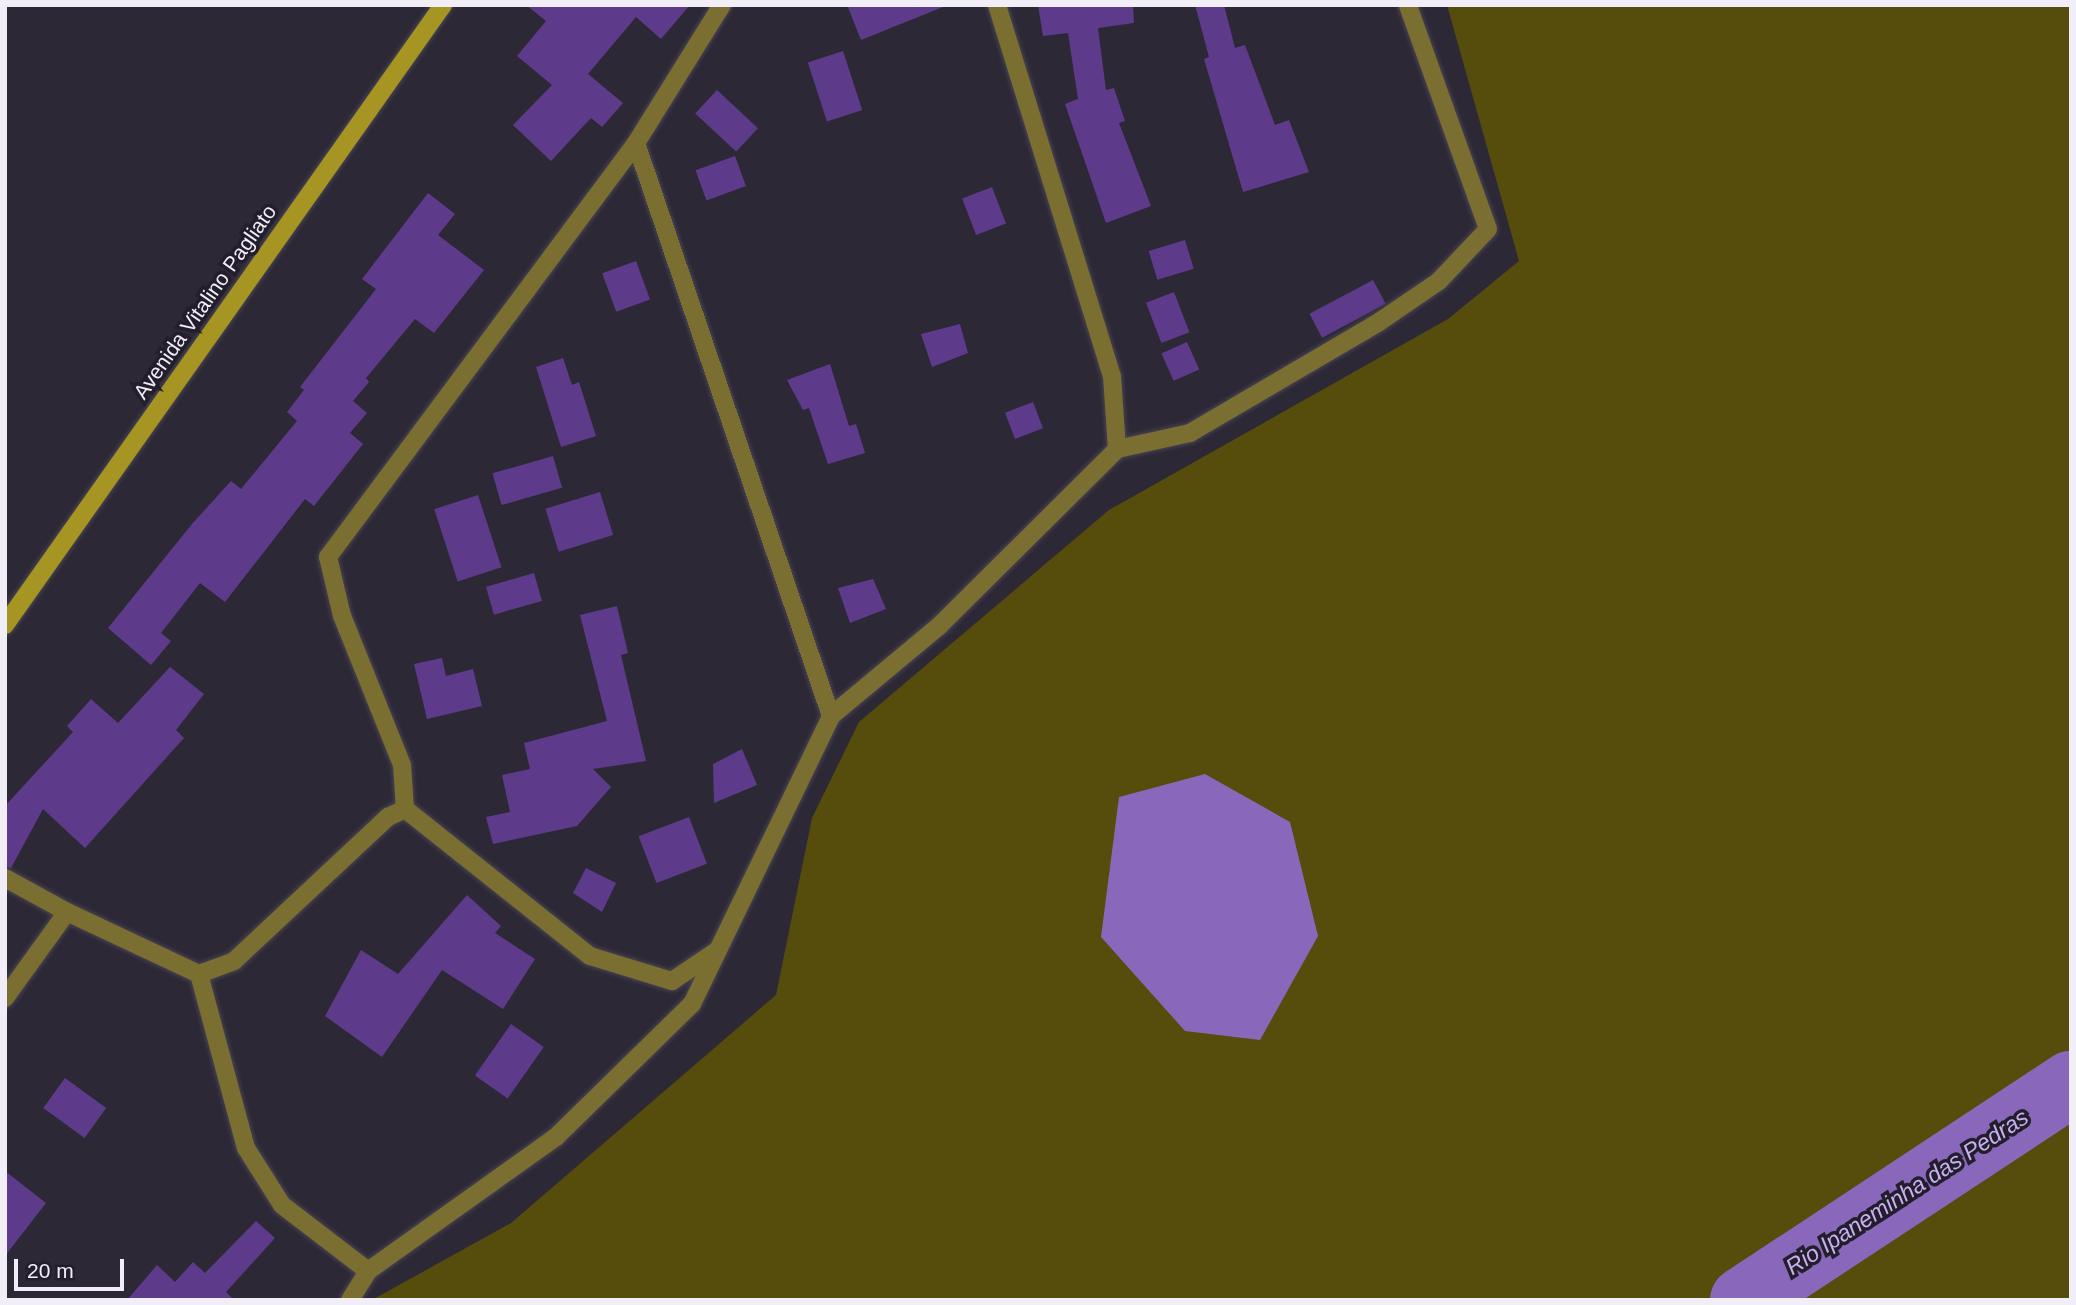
<!DOCTYPE html>
<html>
<head>
<meta charset="utf-8">
<style>
  body { margin:0 }
  #map { position:relative; width:2076px; height:1305px; overflow:hidden; background:#2d2836; font-family:Arial,sans-serif }
  div>[style] { position:absolute }
  [style*='--x'] { left:calc(var(--x)*1px); top:calc(var(--y)*1px); width:calc(var(--w)*1px); rotate:calc(var(--a)*1deg) }
  .green>* { inset:0; background:#564c0b }
  .water>* { inset:0; background:#8968bb }
  .river>* { height:66px; margin:-33px; padding:0 33px; transform-origin:33px; border-radius:33px; background:#8968bb }
  .building>* { inset:0; background:#5d3b8a; transform-origin:0 0 }
  .roads { filter:drop-shadow(0 0 2px #484451) drop-shadow(0 0 2px #484451) }
  .street>* { height:18px; margin:-9px; padding:0 9px; transform-origin:9px; border-radius:9px; background:#7a6f30 }
  .secondary>* { height:18px; margin:-9px; padding:0 9px; transform-origin:9px; border-radius:9px; background:#a79523 }
  span { translate:-50% -50%; white-space:nowrap; text-align:center; line-height:1.15; -webkit-text-stroke:7px #231e2c; paint-order:stroke }
  .street-label { font-size:21px; color:#f1eef8 }
  .water-label { font-size:23px; color:#c8b0f2; font-style:italic }
  .frame { position:absolute; inset:0; border:7px solid #f1eef8; pointer-events:none }
  .scale { position:absolute; left:14px; top:1259px; width:110px; height:32px; box-sizing:border-box; border:4px solid #f1eef8; border-top:0; padding-left:9px; font-size:21px; line-height:24px; white-space:nowrap; color:#f1eef8; -webkit-text-stroke:5px #231e2c; paint-order:stroke }
</style>
</head>
<body>
<div id="map">
  <div class="green">
    <i style="clip-path:polygon(1447px 5px,2071px 5px,2071px 1300px,372px 1300px,511px 1223px,776px 995px,812px 818px,859px 722px,1109px 510px,1448px 319px,1519px 261px)"></i>
  </div>
  <div class="water">
    <i style="clip-path:polygon(1205px 774px,1290px 822px,1318px 936px,1260px 1040px,1185px 1031px,1101px 937px,1119px 797px)"></i>
  </div>
  <div class="river">
    <i style="--x:1743;--y:1300;--w:393;--a:-33.4"></i>
  </div>
  <div class="building">
    <i style="clip-path:polygon(526px 5px,690px 5px,661px 39px,636px 17px,588px 74px,623px 103px,602px 127px,591px 118px,551px 161px,513px 125px,552px 85px,517px 56px,546px 21px)"></i>
    <i style="clip-path:polygon(847px 5px,943px 5px,943px 7px,861px 40px)"></i>
    <i style="clip-path:polygon(1038px 5px,1133px 5px,1134px 23px,1098px 28px,1106px 90px,1114px 88px,1125px 121px,1119px 123px,1151px 206px,1106px 223px,1065px 104px,1078px 99px,1068px 33px,1043px 36px)"></i>
    <i style="clip-path:polygon(1195px 5px,1224px 5px,1235px 48px,1245px 45px,1275px 125px,1289px 120px,1309px 172px,1243px 192px,1204px 59px,1209px 57px)"></i>
    <i style="left:843px;top:51px;width:62px;height:37px;rotate:72deg"></i>
    <i style="left:717px;top:90px;width:56px;height:32px;rotate:43deg"></i>
    <i style="left:735px;top:156px;width:32px;height:42px;rotate:70deg"></i>
    <i style="left:992px;top:187px;width:39px;height:32px;rotate:69deg"></i>
    <i style="clip-path:polygon(428px 193px,455px 214px,438px 235px,484px 270px,434px 333px,415px 319px,366px 378px,369px 382px,353px 401px,367px 413px,350px 433px,363px 444px,314px 506px,305px 499px,225px 602px,200px 583px,161px 633px,171px 641px,151px 665px,108px 628px,192px 524px,231px 481px,241px 489px,297px 421px,287px 412px,304px 390px,300px 387px,376px 289px,362px 279px)"></i>
    <i style="left:1185px;top:240px;width:30px;height:38px;rotate:73deg"></i>
    <i style="left:636px;top:261px;width:41px;height:36px;rotate:70deg"></i>
    <i style="left:1373px;top:280px;width:27px;height:72px;rotate:62deg"></i>
    <i style="left:1174px;top:292px;width:43px;height:30px;rotate:69deg"></i>
    <i style="clip-path:polygon(960px 324px,968px 353px,932px 367px,921px 334px)"></i>
    <i style="left:1187px;top:342px;width:30px;height:28px;rotate:66deg"></i>
    <i style="clip-path:polygon(563px 358px,572px 385px,579px 382px,596px 436px,561px 447px,536px 367px)"></i>
    <i style="clip-path:polygon(830px 364px,849px 426px,856px 424px,865px 453px,828px 464px,809px 408px,803px 410px,787px 380px)"></i>
    <i style="left:1033px;top:402px;width:28px;height:30px;rotate:69deg"></i>
    <i style="left:553px;top:456px;width:33px;height:63px;rotate:74deg"></i>
    <i style="left:600px;top:492px;width:45px;height:57px;rotate:73deg"></i>
    <i style="left:478px;top:495px;width:76px;height:46px;rotate:72deg"></i>
    <i style="left:534px;top:573px;width:29px;height:50px;rotate:74deg"></i>
    <i style="clip-path:polygon(873px 579px,886px 609px,850px 623px,838px 588px)"></i>
    <i style="clip-path:polygon(617px 606px,628px 653px,621px 655px,646px 761px,593px 769px,611px 787px,577px 826px,493px 844px,486px 817px,510px 812px,502px 775px,530px 769px,524px 743px,607px 721px,580px 615px)"></i>
    <i style="clip-path:polygon(442px 658px,446px 676px,473px 669px,482px 706px,427px 719px,414px 664px)"></i>
    <i style="clip-path:polygon(170px 667px,204px 694px,176px 730px,184px 738px,85px 848px,43px 809px,11px 868px,5px 867px,5px 806px,73px 732px,67px 726px,91px 699px,118px 723px)"></i>
    <i style="clip-path:polygon(742px 749px,757px 785px,714px 803px,713px 764px)"></i>
    <i style="left:689px;top:817px;width:50px;height:54px;rotate:69deg"></i>
    <i style="clip-path:polygon(586px 868px,616px 883px,602px 912px,573px 893px)"></i>
    <i style="clip-path:polygon(467px 895px,501px 926px,495px 933px,535px 959px,503px 1009px,442px 970px,382px 1057px,325px 1016px,361px 950px,398px 974px)"></i>
    <i style="left:511px;top:1024px;width:40px;height:63px;rotate:35deg"></i>
    <i style="left:65px;top:1078px;width:51px;height:37px;rotate:36deg"></i>
    <i style="clip-path:polygon(5px 1171px,46px 1203px,5px 1256px)"></i>
    <i style="clip-path:polygon(256px 1221px,275px 1238px,226px 1292px,234px 1300px,127px 1300px,157px 1265px,175px 1282px,193px 1262px,205px 1273px)"></i>
  </div>
  <div class="roads">
    <div class="street">
      <i style="--x:997;--y:5;--w:388;--a:72.8"></i>
      <i style="--x:1112;--y:376;--w:73;--a:86.1"></i>
      <i style="--x:636;--y:143;--w:605;--a:71.21"></i>
      <i style="--x:405;--y:809;--w:236;--a:38.5"></i>
      <i style="--x:590;--y:956;--w:86;--a:17"></i>
      <i style="--x:672;--y:981;--w:55;--a:-34"></i>
      <i style="--x:5;--y:878;--w:71;--a:28.7"></i>
      <i style="--x:199;--y:974;--w:180;--a:74.9"></i>
      <i style="--x:246;--y:1148;--w:67;--a:57.7"></i>
      <i style="--x:282;--y:1205;--w:108;--a:37.5"></i>
      <i style="--x:5;--y:998;--w:106;--a:-54.2"></i>
      <i style="--x:67;--y:912;--w:146;--a:25.2"></i>
      <i style="--x:199;--y:974;--w:37;--a:-20"></i>
      <i style="--x:234;--y:961;--w:211;--a:-43.1"></i>
      <i style="--x:388;--y:817;--w:19;--a:-25"></i>
      <i style="--x:405;--y:809;--w:44;--a:-93.9"></i>
      <i style="--x:402;--y:765;--w:161;--a:-111.9"></i>
      <i style="--x:342;--y:616;--w:61;--a:-103.3"></i>
      <i style="--x:328;--y:557;--w:516;--a:-53.35"></i>
      <i style="--x:636;--y:143;--w:163;--a:-58.1"></i>
      <i style="--x:350;--y:1300;--w:34;--a:-58"></i>
      <i style="--x:368;--y:1271;--w:231;--a:-35.5"></i>
      <i style="--x:556;--y:1137;--w:190;--a:-44.4"></i>
      <i style="--x:692;--y:1004;--w:320;--a:-64.2"></i>
      <i style="--x:831;--y:716;--w:141;--a:-39.8"></i>
      <i style="--x:939;--y:626;--w:251;--a:-44.8"></i>
      <i style="--x:1117;--y:449;--w:75;--a:-12.4"></i>
      <i style="--x:1190;--y:433;--w:219;--a:-30.4"></i>
      <i style="--x:1379;--y:322;--w:73;--a:-34.3"></i>
      <i style="--x:1439;--y:281;--w:71;--a:-46.7"></i>
      <i style="--x:1488;--y:229;--w:238;--a:-109.7"></i>
    </div>
    <div class="secondary">
      <i style="--x:5;--y:625;--w:759;--a:-54.76"></i>
    </div>
  </div>
  <div class="street-label">
    <span style="left:205px;top:302px;rotate:-55deg">Avenida Vitalino Pagliato</span>
  </div>
  <div class="water-label">
    <span style="left:1907px;top:1192px;rotate:-33deg">Rio Ipaneminha das Pedras</span>
  </div>
  <div class="frame"></div>
  <div class="scale">20 m</div>
</div>
</body>
</html>
